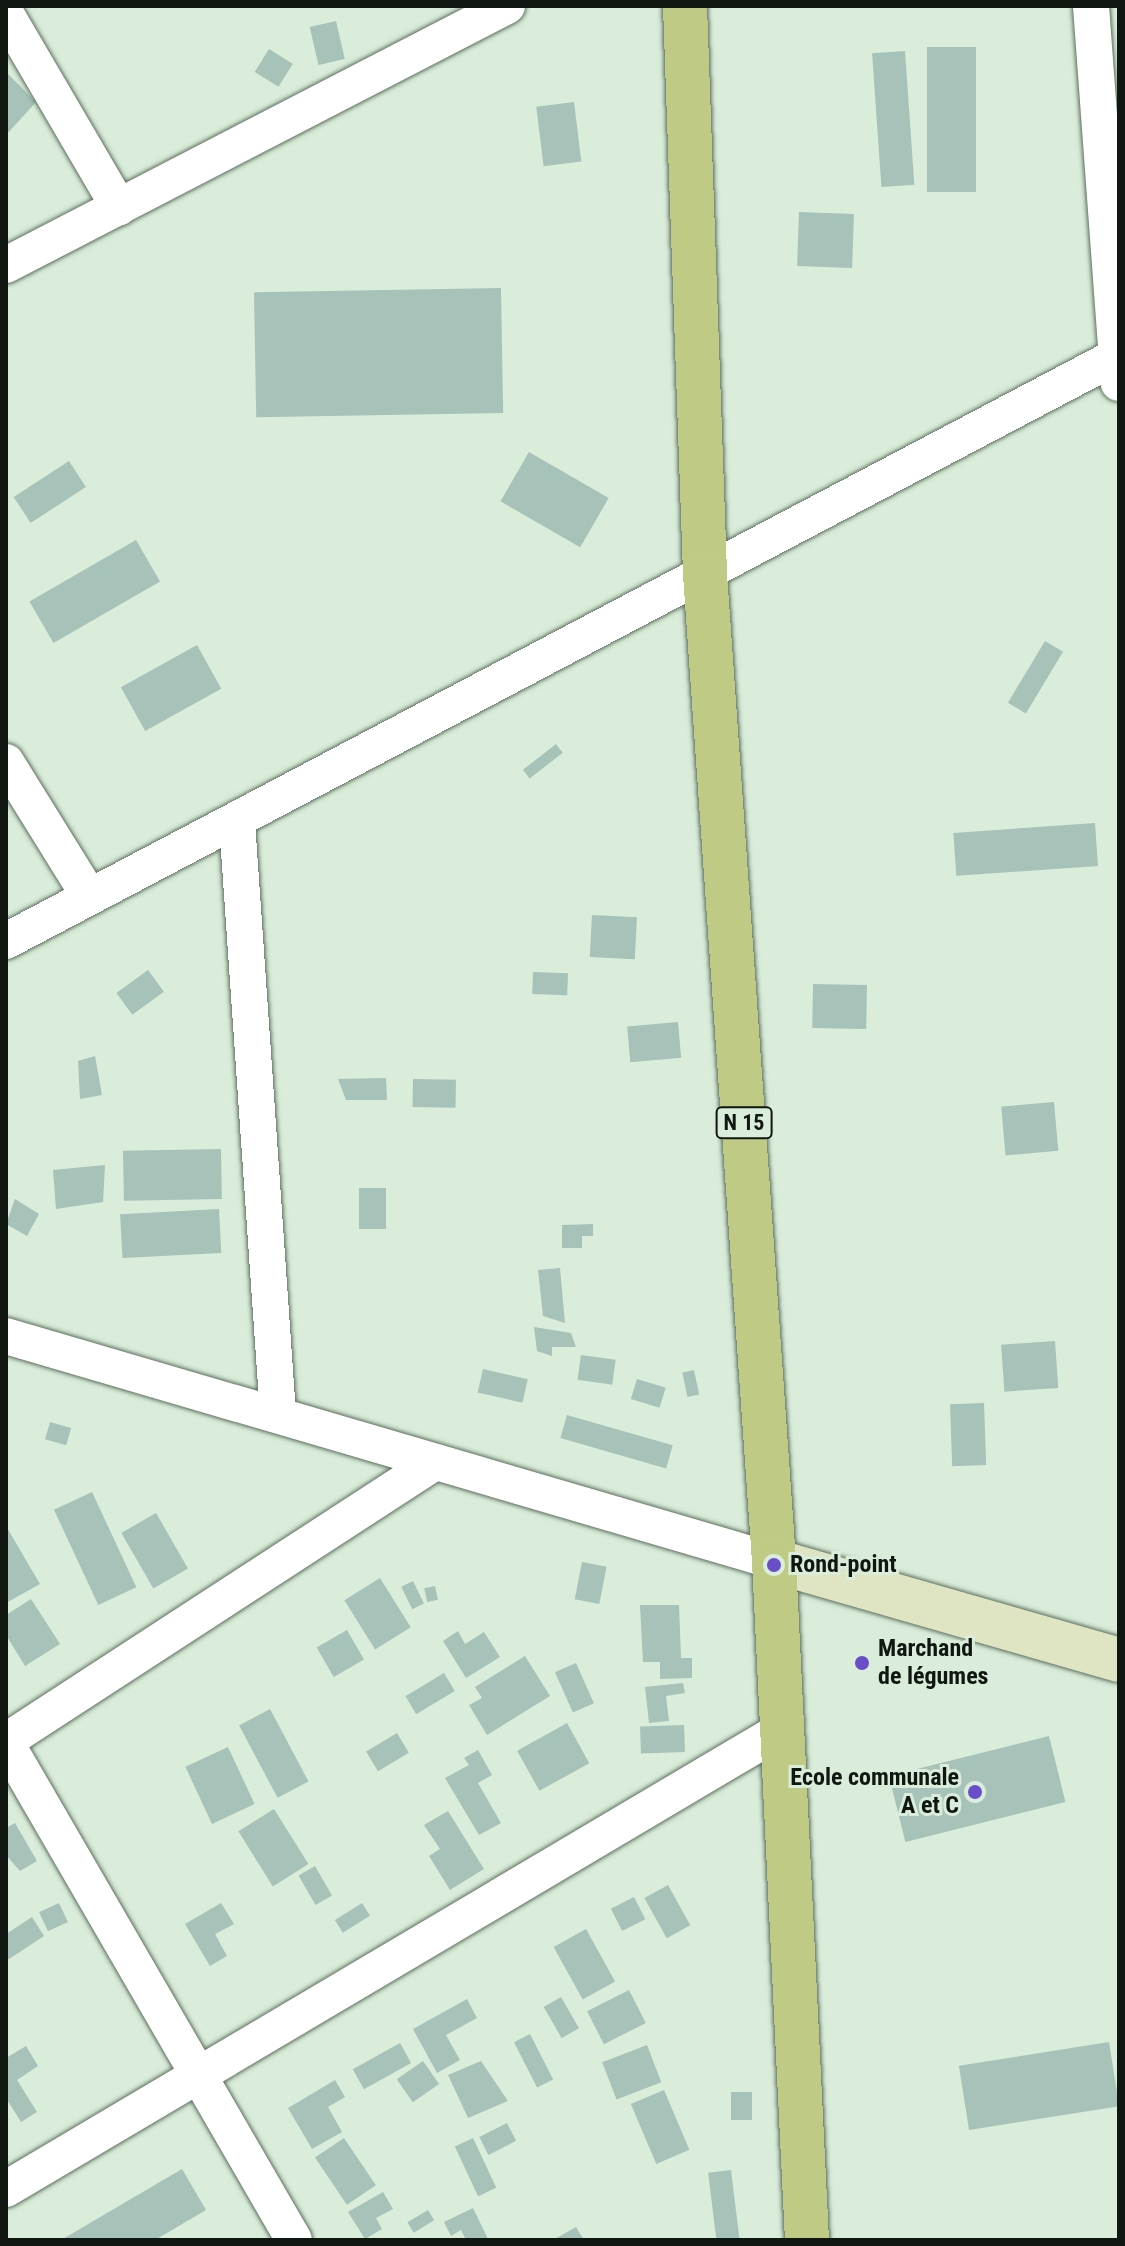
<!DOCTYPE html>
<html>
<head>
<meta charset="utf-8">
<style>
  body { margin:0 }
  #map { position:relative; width:1125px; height:2246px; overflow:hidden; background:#d9edda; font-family:"Roboto Condensed",sans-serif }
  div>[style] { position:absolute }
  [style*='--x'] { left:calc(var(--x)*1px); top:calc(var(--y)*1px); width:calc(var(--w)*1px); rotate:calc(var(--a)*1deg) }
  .building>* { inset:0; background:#a6c2b9; transform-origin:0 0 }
  .roads { filter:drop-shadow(0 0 2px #5d6e5e) drop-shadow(0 0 2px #5d6e5e) }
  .minor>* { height:36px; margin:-18px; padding:0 18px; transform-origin:18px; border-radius:18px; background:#fff }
  .secondary>* { height:44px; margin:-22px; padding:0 22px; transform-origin:22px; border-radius:22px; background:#dfe5c2 }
  .primary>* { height:44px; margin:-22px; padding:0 22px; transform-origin:22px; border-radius:22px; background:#bfcb85 }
  .dots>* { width:22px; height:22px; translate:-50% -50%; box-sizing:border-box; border:4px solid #d9edda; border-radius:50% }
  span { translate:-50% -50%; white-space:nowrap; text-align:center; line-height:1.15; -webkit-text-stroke:6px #d9edda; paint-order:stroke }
  .shield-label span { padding:2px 6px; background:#d9edda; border:2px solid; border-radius:6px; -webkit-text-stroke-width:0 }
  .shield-label { font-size:22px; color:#101711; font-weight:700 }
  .poi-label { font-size:24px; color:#101711; font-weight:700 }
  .left { translate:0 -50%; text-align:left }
  .right { translate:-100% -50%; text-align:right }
  .frame { position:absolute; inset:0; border:8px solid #101711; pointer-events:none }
</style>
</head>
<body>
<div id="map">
  <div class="building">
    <i style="left:336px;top:21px;width:39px;height:27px;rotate:77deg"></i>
    <i style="left:927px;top:47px;width:49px;height:145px"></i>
    <i style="left:269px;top:49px;width:28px;height:27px;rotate:32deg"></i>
    <i style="left:905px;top:51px;width:134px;height:33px;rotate:86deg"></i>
    <i style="clip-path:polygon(6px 72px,36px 102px,6px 135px)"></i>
    <i style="left:574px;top:102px;width:60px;height:38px;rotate:83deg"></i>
    <i style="left:799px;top:212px;width:55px;height:54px;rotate:2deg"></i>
    <i style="left:501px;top:288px;width:125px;height:247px;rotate:89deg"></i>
    <i style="left:529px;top:452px;width:92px;height:57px;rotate:30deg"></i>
    <i style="left:69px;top:461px;width:31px;height:66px;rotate:57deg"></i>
    <i style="left:136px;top:540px;width:48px;height:123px;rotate:60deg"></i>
    <i style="left:1045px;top:641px;width:21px;height:72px;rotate:31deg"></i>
    <i style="left:197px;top:645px;width:50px;height:87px;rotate:61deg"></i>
    <i style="left:556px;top:744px;width:11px;height:42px;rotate:52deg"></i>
    <i style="left:1095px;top:823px;width:43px;height:142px;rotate:86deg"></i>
    <i style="left:592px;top:915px;width:45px;height:42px;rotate:3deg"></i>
    <i style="left:148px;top:970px;width:27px;height:39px;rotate:54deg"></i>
    <i style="left:533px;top:972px;width:35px;height:22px;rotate:2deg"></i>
    <i style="left:813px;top:984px;width:54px;height:44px;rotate:1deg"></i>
    <i style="left:678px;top:1022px;width:36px;height:51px;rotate:85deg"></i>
    <i style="clip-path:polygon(95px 1056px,102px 1095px,80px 1099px,78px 1061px)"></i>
    <i style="clip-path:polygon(386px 1078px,387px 1100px,346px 1100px,338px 1079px)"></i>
    <i style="left:413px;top:1079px;width:43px;height:28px;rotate:1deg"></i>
    <i style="left:1054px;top:1102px;width:49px;height:53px;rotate:85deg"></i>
    <i style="left:221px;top:1149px;width:50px;height:98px;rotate:89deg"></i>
    <i style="clip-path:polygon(105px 1165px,103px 1202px,56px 1209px,53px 1170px)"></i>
    <i style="left:359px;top:1188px;width:27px;height:41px"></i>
    <i style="clip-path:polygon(15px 1199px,39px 1214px,27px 1236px,6px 1224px)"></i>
    <i style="left:219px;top:1209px;width:44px;height:99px;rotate:87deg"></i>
    <i style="clip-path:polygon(593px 1224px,593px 1236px,582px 1236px,582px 1248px,562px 1248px,562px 1225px)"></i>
    <i style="clip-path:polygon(560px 1268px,565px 1323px,543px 1316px,538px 1270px)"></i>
    <i style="clip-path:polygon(534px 1327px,571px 1333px,576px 1347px,552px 1347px,552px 1356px,537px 1351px)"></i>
    <i style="left:1055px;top:1341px;width:47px;height:54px;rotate:86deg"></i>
    <i style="left:581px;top:1355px;width:35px;height:25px;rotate:8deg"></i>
    <i style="left:483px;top:1369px;width:46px;height:24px;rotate:13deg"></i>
    <i style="left:694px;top:1370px;width:25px;height:12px;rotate:78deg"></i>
    <i style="left:637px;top:1379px;width:30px;height:21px;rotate:17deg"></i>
    <i style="left:984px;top:1403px;width:62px;height:34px;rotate:88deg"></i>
    <i style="left:567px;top:1415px;width:110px;height:24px;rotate:16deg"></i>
    <i style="left:50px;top:1422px;width:22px;height:18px;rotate:16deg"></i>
    <i style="left:92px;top:1492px;width:105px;height:42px;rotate:65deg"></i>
    <i style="left:156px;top:1513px;width:64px;height:40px;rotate:60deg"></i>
    <i style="clip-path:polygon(6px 1526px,40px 1584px,6px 1603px)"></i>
    <i style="left:582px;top:1562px;width:25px;height:38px;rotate:11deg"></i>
    <i style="left:380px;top:1578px;width:58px;height:42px;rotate:58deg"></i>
    <i style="left:413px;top:1581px;width:25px;height:13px;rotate:64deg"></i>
    <i style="left:435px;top:1586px;width:14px;height:11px;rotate:78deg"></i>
    <i style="clip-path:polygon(31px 1599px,60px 1644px,25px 1666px,6px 1635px,6px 1615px)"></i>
    <i style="clip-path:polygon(640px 1605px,679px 1605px,681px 1658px,692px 1658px,692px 1678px,660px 1679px,660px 1662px,643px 1662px)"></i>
    <i style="left:347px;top:1630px;width:34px;height:35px;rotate:60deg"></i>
    <i style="clip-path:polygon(458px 1631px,465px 1644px,484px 1632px,500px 1657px,466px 1678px,443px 1641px)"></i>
    <i style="clip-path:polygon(525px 1656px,550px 1696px,487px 1735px,469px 1705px,482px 1698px,475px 1687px)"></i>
    <i style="left:576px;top:1663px;width:44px;height:23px;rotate:66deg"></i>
    <i style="left:444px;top:1673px;width:21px;height:45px;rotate:59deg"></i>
    <i style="clip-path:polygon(683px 1683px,685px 1693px,666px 1696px,669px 1721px,649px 1723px,645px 1687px)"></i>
    <i style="left:270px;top:1709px;width:82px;height:35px;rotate:62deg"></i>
    <i style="left:567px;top:1723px;width:46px;height:57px;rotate:61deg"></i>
    <i style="left:684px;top:1725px;width:27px;height:44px;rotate:88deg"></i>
    <i style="left:397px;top:1733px;width:23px;height:36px;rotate:59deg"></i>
    <i style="left:1049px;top:1736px;width:68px;height:165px;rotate:76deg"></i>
    <i style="left:228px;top:1747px;width:63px;height:47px;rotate:65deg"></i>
    <i style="clip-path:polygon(478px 1750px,492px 1775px,478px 1783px,501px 1823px,479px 1835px,445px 1778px,469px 1765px,464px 1758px)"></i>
    <i style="left:274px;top:1809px;width:65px;height:42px;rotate:58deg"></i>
    <i style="clip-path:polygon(448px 1811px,484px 1869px,450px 1890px,429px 1856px,440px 1849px,424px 1825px)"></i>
    <i style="clip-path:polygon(15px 1823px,37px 1861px,20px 1871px,6px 1855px,6px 1828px)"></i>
    <i style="left:315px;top:1866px;width:34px;height:19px;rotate:60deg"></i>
    <i style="left:668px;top:1885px;width:46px;height:27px;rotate:61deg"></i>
    <i style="left:634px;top:1897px;width:25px;height:26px;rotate:63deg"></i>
    <i style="left:59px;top:1903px;width:21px;height:22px;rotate:65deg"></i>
    <i style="clip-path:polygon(221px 1903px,234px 1924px,215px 1934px,227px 1956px,210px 1966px,185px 1924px)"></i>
    <i style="left:362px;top:1903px;width:15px;height:32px;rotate:58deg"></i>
    <i style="clip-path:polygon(32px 1917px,44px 1936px,6px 1961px,6px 1934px)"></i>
    <i style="left:586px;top:1929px;width:60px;height:37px;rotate:61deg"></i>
    <i style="left:629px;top:1990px;width:37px;height:47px;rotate:63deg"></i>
    <i style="left:561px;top:1997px;width:36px;height:20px;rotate:60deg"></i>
    <i style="clip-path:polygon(467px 1999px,477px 2018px,446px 2035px,460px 2060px,437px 2073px,413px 2029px)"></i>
    <i style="left:530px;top:2034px;width:51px;height:18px;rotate:63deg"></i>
    <i style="left:1109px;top:2042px;width:65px;height:152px;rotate:81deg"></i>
    <i style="left:400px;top:2043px;width:23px;height:54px;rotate:61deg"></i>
    <i style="left:647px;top:2045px;width:40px;height:48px;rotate:69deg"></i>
    <i style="clip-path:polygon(26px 2046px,38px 2066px,17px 2080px,37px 2112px,21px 2122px,6px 2098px,6px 2058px)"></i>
    <i style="left:423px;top:2061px;width:28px;height:32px;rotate:55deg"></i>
    <i style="clip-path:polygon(481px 2061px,508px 2101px,468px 2118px,448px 2075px)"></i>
    <i style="clip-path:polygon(335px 2080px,345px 2097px,328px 2107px,342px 2132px,312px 2149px,288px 2108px)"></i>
    <i style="left:664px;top:2090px;width:65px;height:36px;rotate:67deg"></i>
    <i style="left:731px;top:2092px;width:21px;height:28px"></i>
    <i style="left:507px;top:2123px;width:20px;height:31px;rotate:63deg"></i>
    <i style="left:344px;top:2138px;width:57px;height:35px;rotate:56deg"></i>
    <i style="left:473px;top:2138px;width:55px;height:20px;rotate:65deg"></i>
    <i style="clip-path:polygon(182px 2169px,206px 2210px,155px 2240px,61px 2240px)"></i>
    <i style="left:731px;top:2170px;width:71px;height:23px;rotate:83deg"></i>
    <i style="clip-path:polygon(383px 2192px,393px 2209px,376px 2218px,382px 2229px,365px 2239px,348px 2212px)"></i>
    <i style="clip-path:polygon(473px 2208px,488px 2239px,466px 2240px,461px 2230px,451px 2236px,444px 2222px)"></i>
    <i style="left:428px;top:2210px;width:12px;height:24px;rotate:59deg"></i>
    <i style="clip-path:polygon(576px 2227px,584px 2240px,553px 2240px)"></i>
  </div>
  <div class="roads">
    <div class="minor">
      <i style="--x:1091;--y:6;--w:378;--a:85.8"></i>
      <i style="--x:6;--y:14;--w:224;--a:59.7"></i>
      <i style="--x:6;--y:265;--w:564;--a:-27.34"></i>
      <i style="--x:6;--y:762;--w:158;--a:58.2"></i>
      <i style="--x:237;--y:822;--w:594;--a:86.04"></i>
      <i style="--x:6;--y:941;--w:1258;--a:-27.77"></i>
      <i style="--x:6;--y:1336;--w:800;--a:16.33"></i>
      <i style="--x:6;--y:1741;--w:512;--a:-33.04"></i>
      <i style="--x:6;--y:1743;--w:574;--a:59.91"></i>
      <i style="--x:6;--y:2189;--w:903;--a:-30.63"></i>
    </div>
    <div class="secondary">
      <i style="--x:774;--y:1561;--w:359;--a:16"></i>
    </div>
    <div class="primary">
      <i style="--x:685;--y:6;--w:568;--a:87.98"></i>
      <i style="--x:705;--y:574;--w:989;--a:86"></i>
      <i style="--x:774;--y:1561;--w:680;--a:87.22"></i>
    </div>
  </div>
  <div class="dots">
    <i style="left:774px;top:1565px;background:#694ec8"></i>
    <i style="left:862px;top:1663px;background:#694ec8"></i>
    <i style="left:975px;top:1792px;background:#694ec8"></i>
  </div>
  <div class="shield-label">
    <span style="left:744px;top:1123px">N 15</span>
  </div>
  <div class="poi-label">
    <span class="left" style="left:790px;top:1565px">Rond-point</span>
    <span class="left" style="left:878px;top:1663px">Marchand<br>de légumes</span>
    <span class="right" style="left:959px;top:1792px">Ecole communale<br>A et C</span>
  </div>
  <div class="frame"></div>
</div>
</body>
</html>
